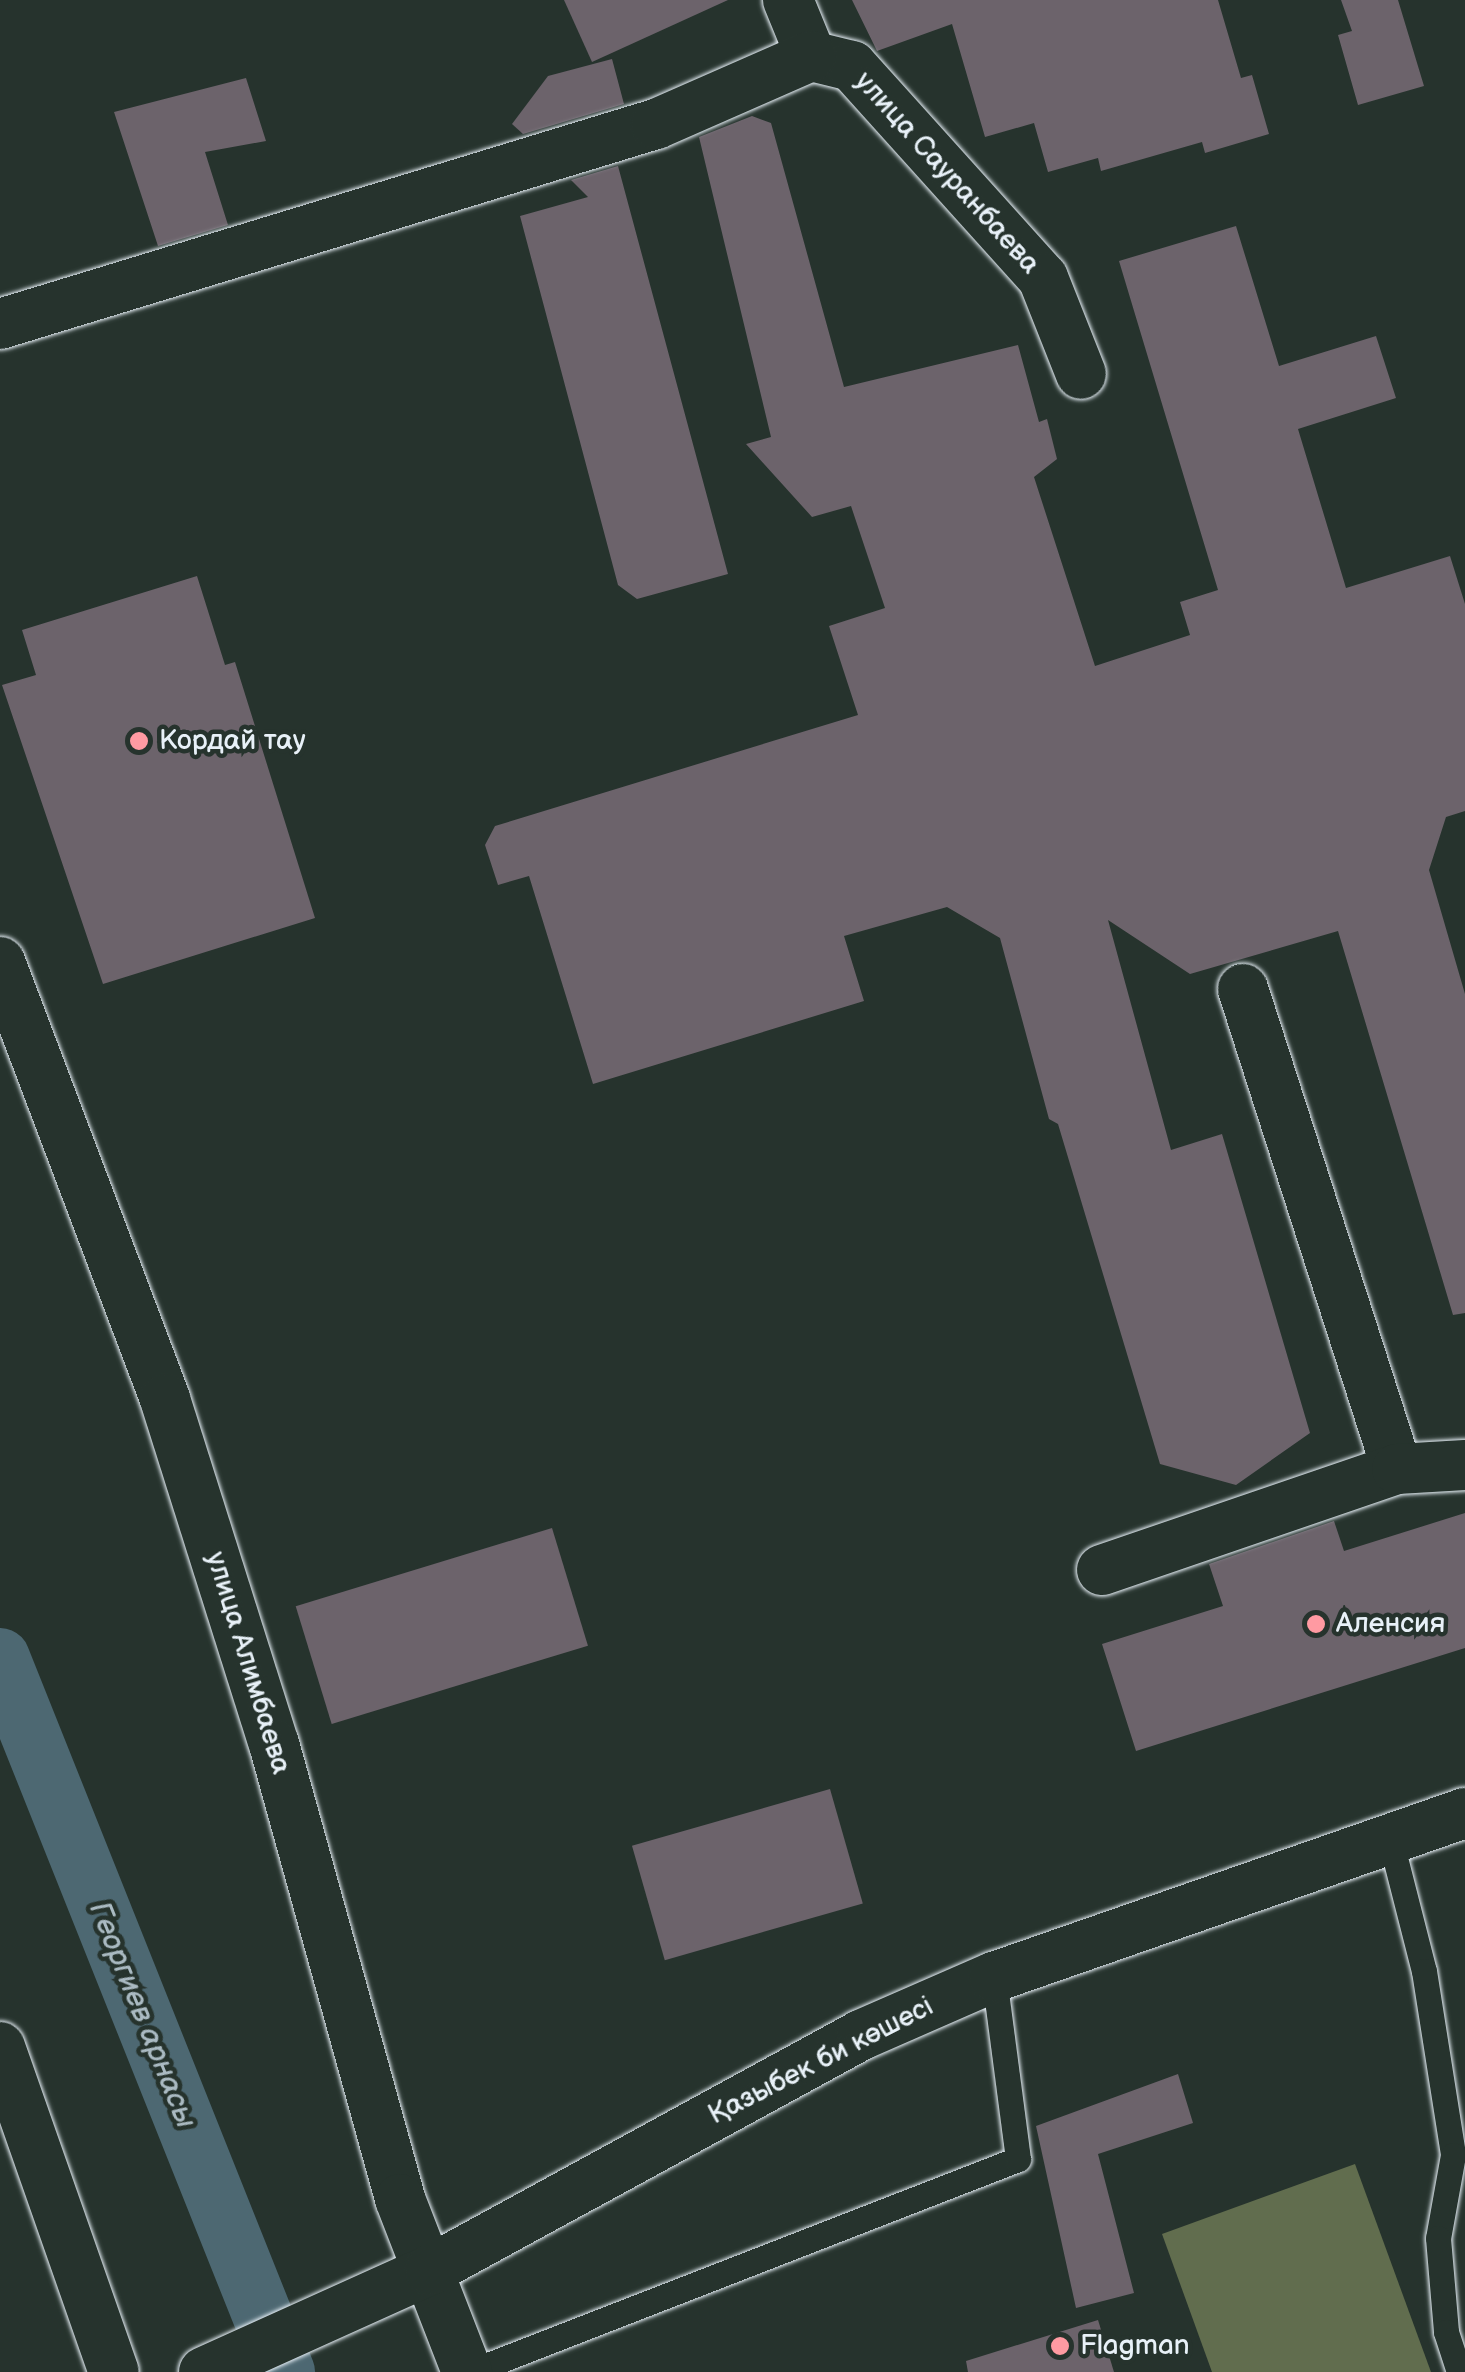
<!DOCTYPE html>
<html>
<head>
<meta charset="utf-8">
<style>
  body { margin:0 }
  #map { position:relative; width:1465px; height:2372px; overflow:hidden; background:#26332d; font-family:"Balsamiq Sans",sans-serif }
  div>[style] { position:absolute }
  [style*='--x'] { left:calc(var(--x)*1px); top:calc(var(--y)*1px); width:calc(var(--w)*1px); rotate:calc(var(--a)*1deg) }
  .green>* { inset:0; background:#616d4e }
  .canal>* { height:60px; margin:-30px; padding:0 30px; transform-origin:30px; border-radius:30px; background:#4d6872 }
  .building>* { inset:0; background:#6c636b; transform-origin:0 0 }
  .roads { filter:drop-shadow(0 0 2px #e8f1f8) drop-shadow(0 0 2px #e8f1f8) }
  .service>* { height:25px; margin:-12.5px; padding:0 12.5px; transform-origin:12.5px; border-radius:12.5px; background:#26332d }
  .minor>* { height:50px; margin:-25px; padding:0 25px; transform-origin:25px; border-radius:25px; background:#26332d }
  .dots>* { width:28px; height:28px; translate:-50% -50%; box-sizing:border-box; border:5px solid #26332d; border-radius:50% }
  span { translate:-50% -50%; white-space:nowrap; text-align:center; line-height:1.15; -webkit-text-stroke:9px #26332d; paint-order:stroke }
  .street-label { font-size:28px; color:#e8f1f8 }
  .poi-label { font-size:28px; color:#e8f1f8 }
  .left { translate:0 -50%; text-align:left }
  .water-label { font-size:30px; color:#aabac2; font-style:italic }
</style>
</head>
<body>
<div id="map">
  <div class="green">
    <i style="clip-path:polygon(1355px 2164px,1431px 2372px,1212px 2372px,1162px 2234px)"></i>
  </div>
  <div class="canal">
    <i style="--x:0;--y:1658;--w:769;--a:68.24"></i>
  </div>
  <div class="building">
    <i style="clip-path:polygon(564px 0,728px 0,592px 62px)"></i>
    <i style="clip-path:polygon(852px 0,1218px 0,1241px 78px,1252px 75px,1269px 134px,1205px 153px,1202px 142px,1101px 171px,1098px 158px,1048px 172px,1034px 123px,985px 137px,952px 24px,877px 51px)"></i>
    <i style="clip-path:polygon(1341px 0,1398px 0,1424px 86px,1358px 105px,1338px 35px,1352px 31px)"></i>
    <i style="clip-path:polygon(612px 59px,624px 104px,523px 134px,512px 124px,548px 76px)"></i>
    <i style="clip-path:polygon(246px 78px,266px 141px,205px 152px,228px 225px,158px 246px,114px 112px)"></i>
    <i style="clip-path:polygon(752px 116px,771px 123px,844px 387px,1018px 345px,1039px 422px,1047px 419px,1057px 459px,1034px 477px,1095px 666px,1190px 635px,1180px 602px,1218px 590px,1119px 261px,1236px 226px,1279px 366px,1376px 336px,1396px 398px,1298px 429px,1346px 588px,1450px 556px,1465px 604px,1465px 811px,1446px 817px,1429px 870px,1465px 994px,1465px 1313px,1453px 1315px,1338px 931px,1190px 974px,1108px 920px,1171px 1150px,1222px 1134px,1310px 1433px,1236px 1485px,1160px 1464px,1058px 1124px,1049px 1119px,1000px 938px,947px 907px,844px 936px,864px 1001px,593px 1084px,529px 876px,498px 885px,485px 845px,495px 826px,858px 715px,829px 626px,885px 608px,851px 506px,812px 517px,746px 444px,771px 437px,699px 137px)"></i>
    <i style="clip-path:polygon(618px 166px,728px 574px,637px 599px,618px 585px,520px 216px,588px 197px,571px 180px)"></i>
    <i style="clip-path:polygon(197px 576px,225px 665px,235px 662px,315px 918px,103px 984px,2px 685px,36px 675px,22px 630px)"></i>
    <i style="clip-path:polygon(1465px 1513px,1465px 1648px,1136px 1751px,1102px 1644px,1223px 1606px,1209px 1564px,1334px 1521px,1344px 1551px)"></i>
    <i style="left:552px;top:1528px;width:123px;height:268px;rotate:73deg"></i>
    <i style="left:830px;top:1789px;width:119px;height:206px;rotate:74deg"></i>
    <i style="clip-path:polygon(1178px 2074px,1193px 2123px,1098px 2154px,1134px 2293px,1076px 2308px,1036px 2126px)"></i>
    <i style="clip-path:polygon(1098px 2320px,1114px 2372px,968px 2372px,966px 2361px)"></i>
  </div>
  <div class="roads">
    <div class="service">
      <i style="--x:1390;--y:1838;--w:137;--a:75.7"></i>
      <i style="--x:1424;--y:1971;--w:186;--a:81"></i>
      <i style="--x:1453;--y:2155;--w:84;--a:100.2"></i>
      <i style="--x:1438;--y:2238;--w:94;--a:85.1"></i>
      <i style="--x:1446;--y:2332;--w:42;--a:72"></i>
      <i style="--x:470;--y:2372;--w:588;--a:-21.24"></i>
      <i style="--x:1018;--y:2159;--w:184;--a:-97.5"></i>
    </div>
    <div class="minor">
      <i style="--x:788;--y:0;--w:61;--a:67.7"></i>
      <i style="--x:811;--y:56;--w:42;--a:13.7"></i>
      <i style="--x:852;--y:66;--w:285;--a:48"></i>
      <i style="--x:1043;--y:278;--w:103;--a:68.4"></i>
      <i style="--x:0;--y:324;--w:686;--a:-16.96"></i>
      <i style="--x:656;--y:124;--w:169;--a:-23.7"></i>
      <i style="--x:0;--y:962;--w:467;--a:69.3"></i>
      <i style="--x:165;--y:1399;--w:362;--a:72.5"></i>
      <i style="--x:274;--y:1744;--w:472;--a:74.5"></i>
      <i style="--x:400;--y:2199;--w:186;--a:68.8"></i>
      <i style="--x:1243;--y:989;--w:504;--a:72.21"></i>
      <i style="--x:1102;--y:1570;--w:312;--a:-18.9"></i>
      <i style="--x:1397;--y:1469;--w:68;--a:-3.4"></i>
      <i style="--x:0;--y:2047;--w:344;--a:70.7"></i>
      <i style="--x:204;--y:2372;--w:248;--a:-24.3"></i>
      <i style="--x:430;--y:2270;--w:491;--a:-28.6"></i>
      <i style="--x:861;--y:2035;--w:145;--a:-23.6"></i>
      <i style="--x:994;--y:1977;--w:499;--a:-19.2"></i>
    </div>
  </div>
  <div class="dots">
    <i style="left:139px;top:741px;background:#ff9aa2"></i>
    <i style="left:1316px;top:1624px;background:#ff9aa2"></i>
    <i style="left:1060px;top:2346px;background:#ff9aa2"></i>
  </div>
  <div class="street-label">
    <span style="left:947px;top:173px;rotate:48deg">улица Сауранбаева</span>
    <span style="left:248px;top:1663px;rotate:73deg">улица Алимбаева</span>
    <span style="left:821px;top:2061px;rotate:-27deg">Қазыбек би көшесі</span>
  </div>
  <div class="poi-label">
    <span class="left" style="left:159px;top:741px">Кордай тау</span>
    <span class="left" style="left:1336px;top:1624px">Аленсия</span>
    <span class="left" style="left:1080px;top:2346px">Flagman</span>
  </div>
  <div class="water-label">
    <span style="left:142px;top:2015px;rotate:68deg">Георгиев арнасы</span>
  </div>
</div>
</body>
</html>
